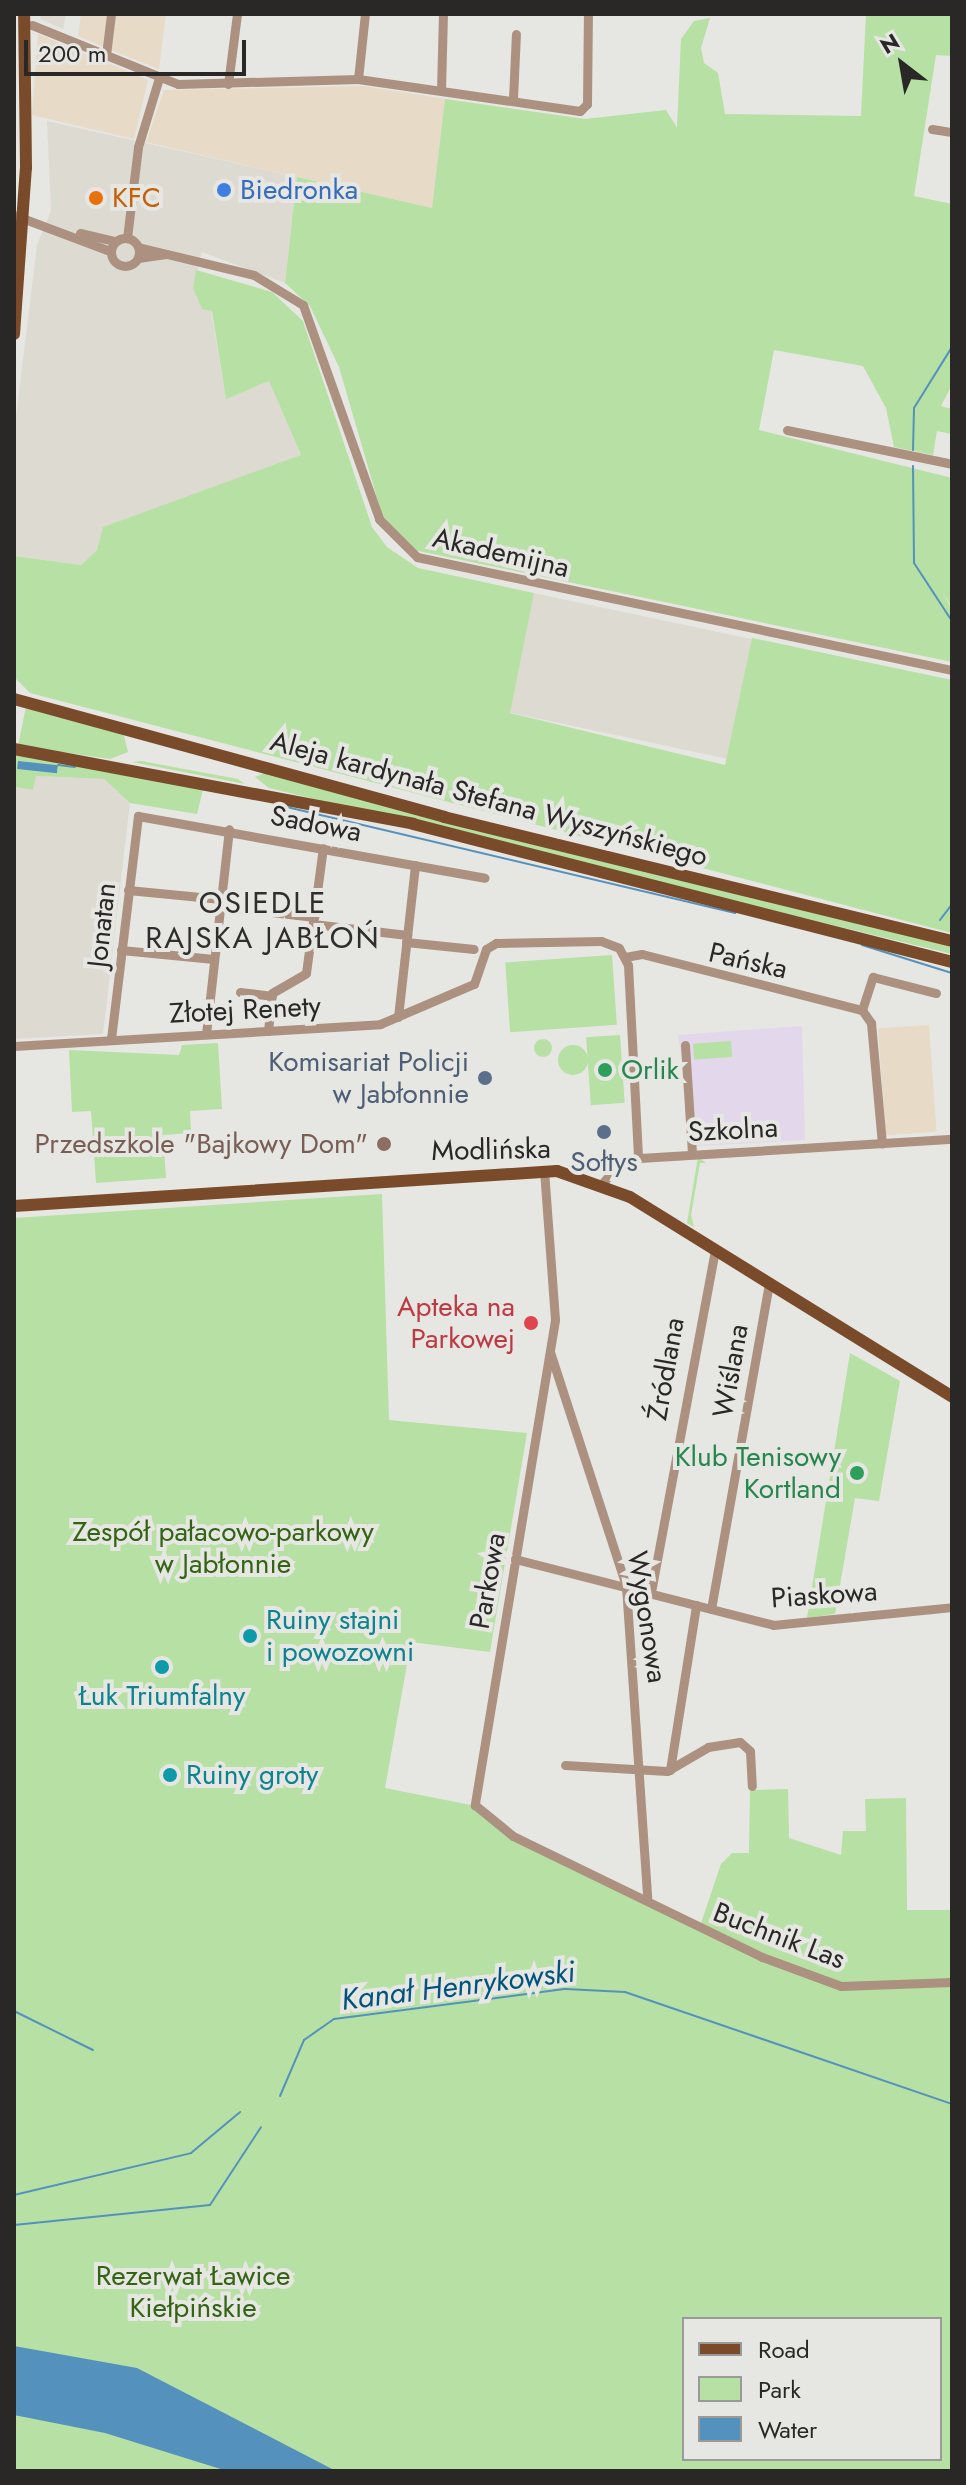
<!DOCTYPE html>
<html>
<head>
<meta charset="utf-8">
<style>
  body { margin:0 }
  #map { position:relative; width:966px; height:2485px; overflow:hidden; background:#e6e6e3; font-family:Jost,sans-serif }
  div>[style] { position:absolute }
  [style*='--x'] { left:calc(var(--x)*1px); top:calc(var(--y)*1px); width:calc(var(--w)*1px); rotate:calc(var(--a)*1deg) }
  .built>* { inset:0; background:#dddbd1; transform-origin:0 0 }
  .industrial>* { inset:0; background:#e7dac7; transform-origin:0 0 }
  .education>* { inset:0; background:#e3d7eb }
  .green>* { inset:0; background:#b7e0a4; transform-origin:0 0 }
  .round { border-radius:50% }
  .water>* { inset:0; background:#5492bd; transform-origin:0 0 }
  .stream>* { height:2px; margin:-1px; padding:0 1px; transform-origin:1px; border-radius:1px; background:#5492bd }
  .minor>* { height:9px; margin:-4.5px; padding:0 4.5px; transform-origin:4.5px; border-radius:4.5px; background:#ac9180 }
  .minor>.ring { margin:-4.5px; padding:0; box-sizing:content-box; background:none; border:9px solid #ac9180; border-radius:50% }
  .major>* { height:12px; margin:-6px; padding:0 6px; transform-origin:6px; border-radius:6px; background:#794b2b }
  .dots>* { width:22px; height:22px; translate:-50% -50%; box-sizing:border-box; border:4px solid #e6e6e3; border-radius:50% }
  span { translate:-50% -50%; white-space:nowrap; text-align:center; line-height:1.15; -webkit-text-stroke:8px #e6e6e3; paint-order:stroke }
  .shop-label { font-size:28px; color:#366cbe }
  .left { translate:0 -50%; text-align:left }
  .food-label { font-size:28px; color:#c56008 }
  .street-label { font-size:28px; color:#292827 }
  .service-label { font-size:28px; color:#4e5e75 }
  .right { translate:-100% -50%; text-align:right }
  .leisure-label { font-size:28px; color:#27864d }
  .education-label { font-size:28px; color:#785e54 }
  .health-label { font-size:28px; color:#be3a42 }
  .park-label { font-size:28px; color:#336414 }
  .culture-label { font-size:28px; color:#0d838f }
  .neighbourhood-label { font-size:30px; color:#2f2e2c; letter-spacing:2px }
  .water-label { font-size:30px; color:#01537d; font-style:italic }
  .frame { position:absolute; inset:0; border:16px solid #292827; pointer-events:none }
  .legend { position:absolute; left:682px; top:2317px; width:260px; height:144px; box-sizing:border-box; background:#e6e6e3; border:2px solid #9a9a98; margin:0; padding:10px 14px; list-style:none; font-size:24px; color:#292827 }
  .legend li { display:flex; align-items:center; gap:16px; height:40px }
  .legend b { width:40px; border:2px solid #9a9a98 }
  .north { position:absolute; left:862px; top:24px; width:80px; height:80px; -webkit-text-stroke:6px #e6e6e3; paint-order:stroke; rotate:329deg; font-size:22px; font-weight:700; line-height:32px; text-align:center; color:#292827 }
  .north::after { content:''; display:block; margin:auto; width:28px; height:36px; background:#292827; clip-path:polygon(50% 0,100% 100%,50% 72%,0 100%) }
  .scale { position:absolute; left:24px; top:40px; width:222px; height:36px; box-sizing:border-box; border:4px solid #292827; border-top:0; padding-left:10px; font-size:24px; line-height:28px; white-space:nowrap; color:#292827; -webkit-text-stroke:6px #e6e6e3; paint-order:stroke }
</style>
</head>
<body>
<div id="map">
  <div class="built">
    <i style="clip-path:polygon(41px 14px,66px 14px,63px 29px,40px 19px)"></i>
    <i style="clip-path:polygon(47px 121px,297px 177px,285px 283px,202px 252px,193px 287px,211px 310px,226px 398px,269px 381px,301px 455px,97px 550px,81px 565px,14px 556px,14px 433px,37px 245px,51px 211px)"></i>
    <i style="left:534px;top:593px;width:223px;height:122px;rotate:12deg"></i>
    <i style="clip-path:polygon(35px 776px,104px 779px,130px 803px,103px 1034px,14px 1039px,14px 787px,33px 790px)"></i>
  </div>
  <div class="industrial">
    <i style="clip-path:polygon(81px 14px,109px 14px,104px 47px,78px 36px)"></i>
    <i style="clip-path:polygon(116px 14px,166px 14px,159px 69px,111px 50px)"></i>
    <i style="clip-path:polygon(38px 34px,148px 80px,134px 139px,32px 115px)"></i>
    <i style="clip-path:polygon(363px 86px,445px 99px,432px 208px,146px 142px,164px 90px)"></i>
    <i style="left:929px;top:1025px;width:107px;height:51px;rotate:86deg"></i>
  </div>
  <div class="education">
    <i style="clip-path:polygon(802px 1026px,805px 1140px,697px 1146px,678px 1035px)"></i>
  </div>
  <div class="green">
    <i style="clip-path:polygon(866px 14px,952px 14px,952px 56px,936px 55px,914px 196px,952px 204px,952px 385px,941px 406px,952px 409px,952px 434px,937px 431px,933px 455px,894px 447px,886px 408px,863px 366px,774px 350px,759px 430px,952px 478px,952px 607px,943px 593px,952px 610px,952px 662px,414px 550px,382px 515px,339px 367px,310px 306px,285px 283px,297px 177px,432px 208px,445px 99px,585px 119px,666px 110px,677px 128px,681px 39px,694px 21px,710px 18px,701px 48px,704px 63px,718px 73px,725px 114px,861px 116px)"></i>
    <i style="clip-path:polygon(196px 270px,272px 292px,303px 321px,372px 527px,387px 547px,418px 568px,534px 593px,510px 713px,725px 765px,752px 638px,952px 680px,952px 933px,30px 693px,14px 677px,14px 556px,81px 565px,97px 550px,103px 527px,301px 455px,269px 381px,226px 399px,212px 311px,202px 309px,193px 288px)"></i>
    <i style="clip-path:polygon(26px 707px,123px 732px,128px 752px,110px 759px,18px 746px)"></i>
    <i style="clip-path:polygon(15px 754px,204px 785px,197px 814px,130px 803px,104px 779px,36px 776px,33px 790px,14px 787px)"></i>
    <i style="clip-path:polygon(141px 761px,238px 779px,245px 784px,132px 762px)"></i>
    <i style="clip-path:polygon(270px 771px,952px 945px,952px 954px,269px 788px,255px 777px)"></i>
    <i style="left:612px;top:955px;width:70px;height:107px;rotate:86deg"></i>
    <i style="left:620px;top:1035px;width:68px;height:34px;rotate:86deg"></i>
    <i class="round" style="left:534px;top:1039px;width:18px;height:18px"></i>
    <i style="left:731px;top:1041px;width:16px;height:38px;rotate:86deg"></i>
    <i style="clip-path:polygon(218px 1043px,222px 1109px,190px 1111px,191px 1133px,163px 1135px,166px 1178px,96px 1183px,91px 1111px,72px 1112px,69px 1050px,179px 1055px,182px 1045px)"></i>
    <i class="round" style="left:558px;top:1045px;width:30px;height:30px"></i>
    <i style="clip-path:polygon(698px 1157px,706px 1163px,700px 1163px,691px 1215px,694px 1227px,687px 1223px)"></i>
    <i style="clip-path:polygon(evenodd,382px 1194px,389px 1420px,527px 1433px,490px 1652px,411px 1642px,385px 1788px,471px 1805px,511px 1837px,701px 1923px,721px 1864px,732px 1853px,749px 1853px,750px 1790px,788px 1789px,789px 1838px,841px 1855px,843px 1831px,866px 1831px,865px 1799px,906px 1798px,907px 1910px,952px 1910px,952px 2471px,14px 2471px,14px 1218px,382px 1194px,684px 2319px,940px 2319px,940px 2459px,684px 2459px,684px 2319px)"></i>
    <i style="clip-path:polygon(850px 1353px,900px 1381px,879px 1501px,855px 1498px,835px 1614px,807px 1618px)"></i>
  </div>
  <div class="water">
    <i style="left:18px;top:761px;width:40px;height:8px;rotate:6deg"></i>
    <i style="clip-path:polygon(14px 2346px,137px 2368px,336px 2471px,227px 2471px,105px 2433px,14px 2415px)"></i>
  </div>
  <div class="stream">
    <i style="--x:913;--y:450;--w:42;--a:-88.6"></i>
    <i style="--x:914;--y:408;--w:72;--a:-58.1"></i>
    <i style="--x:913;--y:466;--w:97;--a:89.4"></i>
    <i style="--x:914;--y:563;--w:69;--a:56.8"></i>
    <i style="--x:58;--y:765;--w:17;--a:7"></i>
    <i style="--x:274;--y:804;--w:474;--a:13.3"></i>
    <i style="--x:940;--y:920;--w:20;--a:-53"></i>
    <i style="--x:862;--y:945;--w:94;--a:17.3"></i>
    <i style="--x:14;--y:2011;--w:88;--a:26.3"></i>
    <i style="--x:280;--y:2096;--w:61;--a:-66.8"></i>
    <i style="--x:304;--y:2040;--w:37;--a:-35"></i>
    <i style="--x:334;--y:2019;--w:234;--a:-7.4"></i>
    <i style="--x:566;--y:1989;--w:59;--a:2.9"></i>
    <i style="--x:625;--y:1992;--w:346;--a:18.9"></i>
    <i style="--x:14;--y:2195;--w:182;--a:-13.3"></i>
    <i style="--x:191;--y:2153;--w:64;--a:-39.9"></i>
    <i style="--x:14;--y:2225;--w:197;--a:-5.8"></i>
    <i style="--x:210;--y:2205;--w:93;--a:-56.8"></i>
  </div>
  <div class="minor">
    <i style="--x:32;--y:25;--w:157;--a:22"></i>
    <i style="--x:178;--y:84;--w:180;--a:-1.6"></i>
    <i style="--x:358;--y:79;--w:224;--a:8.2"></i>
    <i style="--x:580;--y:111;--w:10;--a:-45"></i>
    <i style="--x:587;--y:104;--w:90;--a:-89.4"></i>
    <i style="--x:106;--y:55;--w:41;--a:-83"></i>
    <i style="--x:358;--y:79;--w:65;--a:-83.9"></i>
    <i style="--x:228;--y:84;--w:71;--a:-82.7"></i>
    <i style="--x:441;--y:90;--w:76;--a:-88.5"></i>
    <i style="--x:513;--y:99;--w:65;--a:-87.4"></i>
    <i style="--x:932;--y:129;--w:20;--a:9"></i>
    <i style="--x:14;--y:215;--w:103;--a:20.6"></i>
    <i style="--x:80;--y:233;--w:37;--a:13"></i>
    <i class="ring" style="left:111px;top:238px;width:19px;height:19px"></i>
    <i style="--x:127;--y:238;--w:92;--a:-83.1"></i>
    <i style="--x:138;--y:147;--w:72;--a:-73.1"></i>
    <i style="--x:138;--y:247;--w:119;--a:13.6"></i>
    <i style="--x:254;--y:275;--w:57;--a:31.5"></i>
    <i style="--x:303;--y:305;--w:227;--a:70.4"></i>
    <i style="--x:379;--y:519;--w:54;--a:45"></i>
    <i style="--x:417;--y:557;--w:547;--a:11.93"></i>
    <i style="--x:138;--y:258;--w:28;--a:-8"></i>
    <i style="--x:787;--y:430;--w:168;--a:11.6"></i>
    <i style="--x:128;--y:890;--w:93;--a:5.5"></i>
    <i style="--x:220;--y:906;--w:95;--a:6.7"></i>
    <i style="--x:313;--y:924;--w:95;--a:6.7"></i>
    <i style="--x:406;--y:942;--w:68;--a:5.9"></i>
    <i style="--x:121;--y:950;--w:93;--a:5.5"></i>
    <i style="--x:625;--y:957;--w:17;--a:-10"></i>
    <i style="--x:642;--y:954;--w:227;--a:14.3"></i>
    <i style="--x:862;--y:1010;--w:16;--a:55"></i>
    <i style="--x:871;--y:1023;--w:121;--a:84.8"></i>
    <i style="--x:240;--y:992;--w:32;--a:7"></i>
    <i style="--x:862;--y:1010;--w:35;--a:-72"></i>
    <i style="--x:873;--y:977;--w:65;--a:14.3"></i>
    <i style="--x:398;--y:1017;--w:153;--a:-83.6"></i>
    <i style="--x:268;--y:1031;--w:38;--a:-84"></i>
    <i style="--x:272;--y:993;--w:39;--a:-30"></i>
    <i style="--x:306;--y:973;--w:126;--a:-82.3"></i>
    <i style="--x:206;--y:1034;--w:206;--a:-83.6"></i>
    <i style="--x:111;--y:1039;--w:225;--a:-83.1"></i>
    <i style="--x:138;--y:816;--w:352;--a:10.1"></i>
    <i style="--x:685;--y:1045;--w:109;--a:86.3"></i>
    <i style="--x:14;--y:1046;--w:367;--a:-3.4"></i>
    <i style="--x:380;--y:1024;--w:102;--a:-23.1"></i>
    <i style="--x:474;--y:984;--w:37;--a:-71"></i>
    <i style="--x:486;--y:949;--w:12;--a:-31"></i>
    <i style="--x:496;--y:943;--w:105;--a:-1.1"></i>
    <i style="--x:601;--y:941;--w:19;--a:21"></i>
    <i style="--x:619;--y:948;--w:19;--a:62"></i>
    <i style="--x:628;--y:965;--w:192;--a:87"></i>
    <i style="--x:544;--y:1170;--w:150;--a:85.8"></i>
    <i style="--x:555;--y:1320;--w:492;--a:99.4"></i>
    <i style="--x:475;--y:1805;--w:49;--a:39.2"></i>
    <i style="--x:513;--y:1836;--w:277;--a:25.9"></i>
    <i style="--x:762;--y:1957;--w:84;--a:20.2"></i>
    <i style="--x:841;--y:1986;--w:111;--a:-2.1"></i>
    <i style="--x:601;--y:1185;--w:34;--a:-50"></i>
    <i style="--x:623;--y:1159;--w:330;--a:-3.5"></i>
    <i style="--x:550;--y:1352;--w:246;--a:72"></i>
    <i style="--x:626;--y:1586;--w:312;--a:86.1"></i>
    <i style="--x:515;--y:1559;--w:266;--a:14.3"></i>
    <i style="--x:773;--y:1625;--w:180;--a:-5.7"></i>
    <i style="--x:651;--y:1592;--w:349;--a:-79.4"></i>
    <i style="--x:711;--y:1609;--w:331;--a:-79.9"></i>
    <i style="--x:565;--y:1765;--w:102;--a:3.4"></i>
    <i style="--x:667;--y:1771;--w:48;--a:-30.3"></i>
    <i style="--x:708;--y:1747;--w:32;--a:-9"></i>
    <i style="--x:740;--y:1742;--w:13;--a:42"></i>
    <i style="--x:750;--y:1751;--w:35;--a:87"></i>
    <i style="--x:670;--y:1770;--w:167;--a:-81"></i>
  </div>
  <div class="major">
    <i style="--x:14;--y:334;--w:166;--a:-85.9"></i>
    <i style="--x:26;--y:168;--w:154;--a:-90.7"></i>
    <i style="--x:14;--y:699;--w:446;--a:15.3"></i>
    <i style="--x:444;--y:817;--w:523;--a:13.72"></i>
    <i style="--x:14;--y:749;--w:406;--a:10.6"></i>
    <i style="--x:413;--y:824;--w:556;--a:14.36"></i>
    <i style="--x:14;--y:1206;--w:544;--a:-3.69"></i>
    <i style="--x:557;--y:1171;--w:77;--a:19.6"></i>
    <i style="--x:630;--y:1197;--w:379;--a:31.8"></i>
  </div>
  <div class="dots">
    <i style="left:224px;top:190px;background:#3f7fe0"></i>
    <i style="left:96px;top:198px;background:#e8710a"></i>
    <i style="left:605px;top:1070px;background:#2e9e5b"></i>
    <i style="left:485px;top:1078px;background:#5c6f8a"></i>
    <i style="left:604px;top:1132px;background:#5c6f8a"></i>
    <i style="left:384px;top:1144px;background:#8d6e63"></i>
    <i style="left:531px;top:1323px;background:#e0444e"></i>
    <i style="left:857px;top:1473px;background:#2e9e5b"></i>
    <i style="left:250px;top:1636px;background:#0f9aa8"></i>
    <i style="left:162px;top:1667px;background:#0f9aa8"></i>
    <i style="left:170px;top:1775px;background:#0f9aa8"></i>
  </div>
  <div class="shop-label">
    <span class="left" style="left:240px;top:190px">Biedronka</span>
  </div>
  <div class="food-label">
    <span class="left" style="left:112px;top:198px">KFC</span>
  </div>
  <div class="street-label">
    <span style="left:501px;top:553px;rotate:13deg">Akademijna</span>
    <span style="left:489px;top:799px;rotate:15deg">Aleja kardynała Stefana Wyszyńskiego</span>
    <span style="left:316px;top:824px;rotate:11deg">Sadowa</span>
    <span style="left:102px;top:925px;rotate:-84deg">Jonatan</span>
    <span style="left:748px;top:961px;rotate:13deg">Pańska</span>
    <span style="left:245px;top:1010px;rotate:-3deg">Złotej Renety</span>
    <span style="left:733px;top:1130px;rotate:-3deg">Szkolna</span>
    <span style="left:491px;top:1150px;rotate:-1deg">Modlińska</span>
    <span style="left:666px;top:1369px;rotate:-80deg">Źródlana</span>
    <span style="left:731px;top:1371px;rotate:-80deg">Wiślana</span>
    <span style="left:488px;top:1581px;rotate:-80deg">Parkowa</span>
    <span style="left:824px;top:1595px;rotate:-4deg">Piaskowa</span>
    <span style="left:647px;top:1617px;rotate:81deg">Wygonowa</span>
    <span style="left:779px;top:1936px;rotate:21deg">Buchnik Las</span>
  </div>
  <div class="service-label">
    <span class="right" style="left:469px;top:1078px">Komisariat Policji<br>w Jabłonnie</span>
    <span style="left:604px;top:1162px">Sołtys</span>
  </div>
  <div class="leisure-label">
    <span class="left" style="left:621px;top:1070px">Orlik</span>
    <span class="right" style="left:841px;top:1473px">Klub Tenisowy<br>Kortland</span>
  </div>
  <div class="education-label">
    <span class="right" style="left:368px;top:1144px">Przedszkole "Bajkowy Dom"</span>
  </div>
  <div class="health-label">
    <span class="right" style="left:515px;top:1323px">Apteka na<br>Parkowej</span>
  </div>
  <div class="park-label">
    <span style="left:223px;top:1548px">Zespół pałacowo-parkowy<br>w Jabłonnie</span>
    <span style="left:193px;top:2292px">Rezerwat Ławice<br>Kiełpińskie</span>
  </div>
  <div class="culture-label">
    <span class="left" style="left:266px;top:1636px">Ruiny stajni<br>i powozowni</span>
    <span style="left:162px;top:1696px">Łuk Triumfalny</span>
    <span class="left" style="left:186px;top:1775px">Ruiny groty</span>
  </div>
  <div class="neighbourhood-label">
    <span style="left:263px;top:920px">OSIEDLE<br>RAJSKA JABŁOŃ</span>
  </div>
  <div class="water-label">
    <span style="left:458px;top:1986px;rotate:-7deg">Kanał Henrykowski</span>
  </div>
  <div class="frame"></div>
  <ul class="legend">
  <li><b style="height:10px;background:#794b2b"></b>Road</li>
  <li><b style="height:22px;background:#b7e0a4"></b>Park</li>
  <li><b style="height:22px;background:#5492bd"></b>Water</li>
  </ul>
  <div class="north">N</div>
  <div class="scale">200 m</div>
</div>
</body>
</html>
